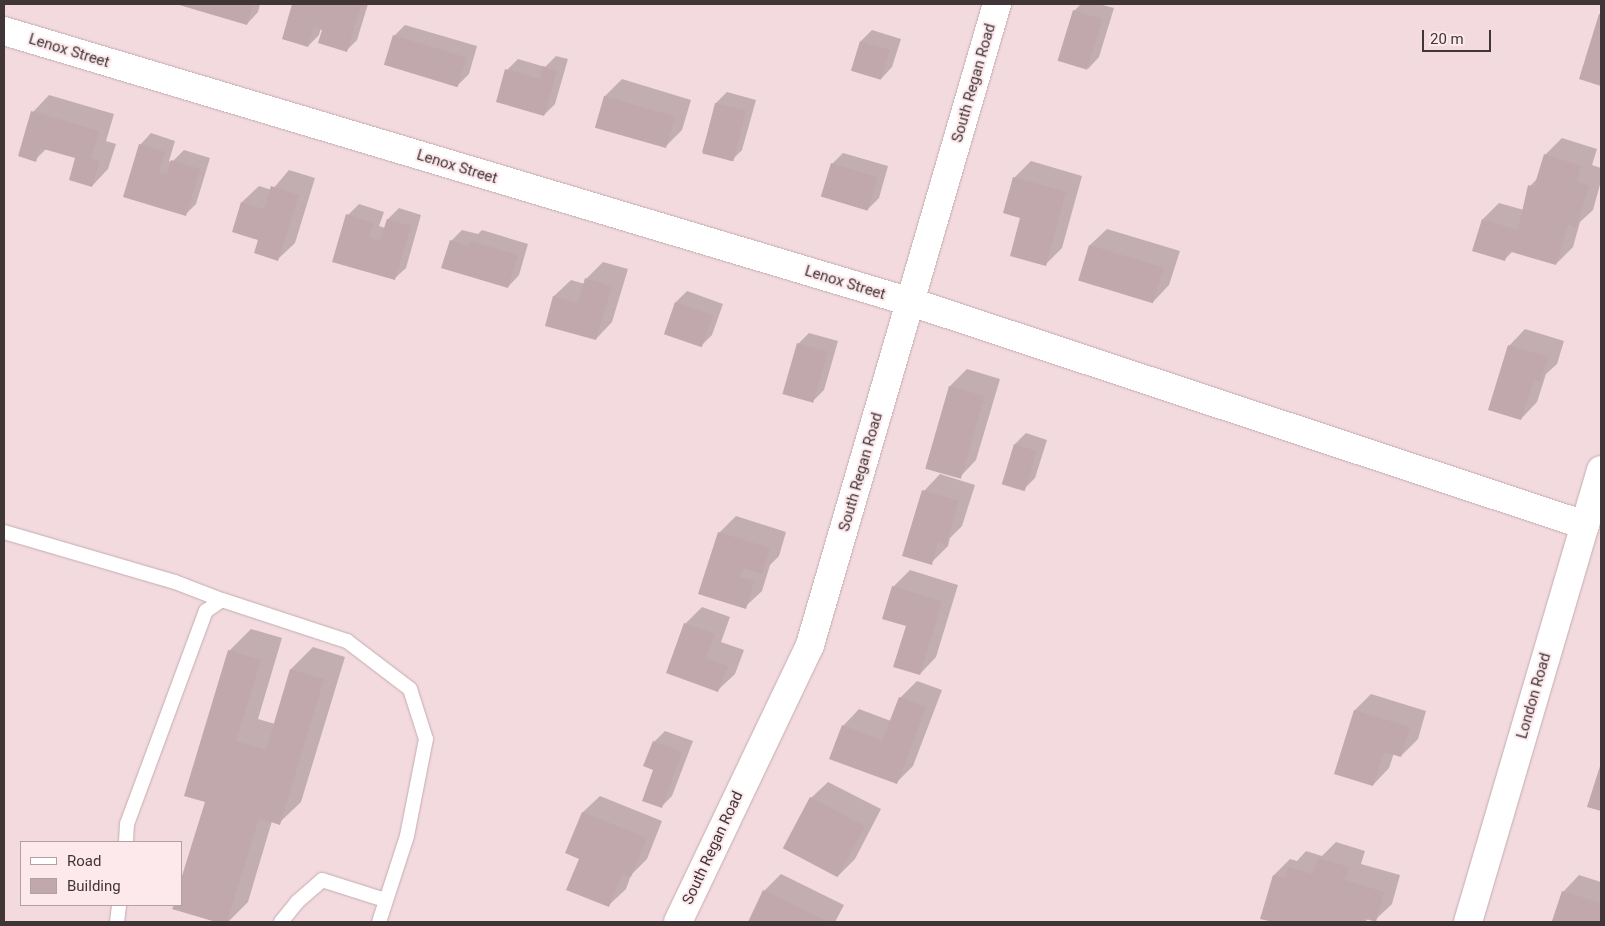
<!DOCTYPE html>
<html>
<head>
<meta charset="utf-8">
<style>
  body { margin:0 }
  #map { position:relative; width:1605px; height:926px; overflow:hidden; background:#f3dade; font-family:Roboto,sans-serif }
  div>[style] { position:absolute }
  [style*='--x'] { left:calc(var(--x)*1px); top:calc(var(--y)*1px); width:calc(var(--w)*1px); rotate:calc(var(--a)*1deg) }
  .shadow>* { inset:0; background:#0003 }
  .building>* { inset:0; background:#c0a8ac; transform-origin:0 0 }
  .roads { filter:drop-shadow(0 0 1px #c4acb0) drop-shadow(0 0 1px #c4acb0) }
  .lane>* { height:14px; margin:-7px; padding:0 7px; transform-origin:7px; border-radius:7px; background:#fff }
  .street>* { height:28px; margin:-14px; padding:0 14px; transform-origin:14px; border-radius:14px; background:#fff }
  span { translate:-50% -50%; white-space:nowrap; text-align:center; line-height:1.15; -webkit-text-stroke:4px #fde9ec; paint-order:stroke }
  .street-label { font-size:15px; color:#403638 }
  .frame { position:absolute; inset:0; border:5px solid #403638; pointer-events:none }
  .legend { position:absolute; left:20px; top:841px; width:162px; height:65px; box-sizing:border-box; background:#fde9ec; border:1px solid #b1a1a4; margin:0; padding:6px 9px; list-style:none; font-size:15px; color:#403638 }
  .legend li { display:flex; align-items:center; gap:10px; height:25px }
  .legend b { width:25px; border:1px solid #b1a1a4 }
  .scale { position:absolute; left:1422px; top:30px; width:69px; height:22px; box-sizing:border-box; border:2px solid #403638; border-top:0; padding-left:6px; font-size:15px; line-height:18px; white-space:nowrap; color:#403638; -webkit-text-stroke:4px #fde9ec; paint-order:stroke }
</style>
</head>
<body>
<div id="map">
  <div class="shadow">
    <i style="clip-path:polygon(179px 4px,260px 4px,258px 12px,247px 24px)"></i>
    <i style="clip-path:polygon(294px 4px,368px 4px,357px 40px,346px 51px,321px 28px,319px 35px,308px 46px,283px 39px)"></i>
    <i style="clip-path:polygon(1081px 4px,1099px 4px,1114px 8px,1099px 57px,1088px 69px,1074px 11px)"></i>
    <i style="clip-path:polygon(1601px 13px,1601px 84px,1581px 78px)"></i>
    <i style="clip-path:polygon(405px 25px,477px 46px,469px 74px,458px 85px,394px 36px)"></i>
    <i style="clip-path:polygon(872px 30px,901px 39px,892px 67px,881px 79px,861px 41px)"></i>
    <i style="clip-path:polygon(556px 56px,568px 59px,555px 104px,544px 115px,507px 70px,518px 59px,545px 67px)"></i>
    <i style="clip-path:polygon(622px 79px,691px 100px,682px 130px,665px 147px,596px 126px,605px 96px)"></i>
    <i style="clip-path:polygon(727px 92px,756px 100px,742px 150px,731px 161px,702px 152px,716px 103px)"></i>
    <i style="clip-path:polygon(49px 95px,114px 114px,106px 141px,116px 144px,108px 169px,92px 186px,77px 157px,47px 148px,35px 160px,33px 112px)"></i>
    <i style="clip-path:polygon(151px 133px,175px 141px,169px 161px,172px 162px,184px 150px,210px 158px,196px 204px,185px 215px,140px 145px)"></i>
    <i style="clip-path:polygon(1562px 138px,1597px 149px,1592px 165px,1601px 168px,1601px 181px,1593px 210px,1580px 222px,1573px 247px,1556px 264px,1513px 251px,1504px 260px,1483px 219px,1499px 203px,1524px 210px,1530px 186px,1539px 177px,1545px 155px)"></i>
    <i style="clip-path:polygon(843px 153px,888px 166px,879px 198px,868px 209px,832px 164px)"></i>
    <i style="clip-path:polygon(1031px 161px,1082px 176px,1062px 248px,1046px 264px,1022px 217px,1014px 178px)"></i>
    <i style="clip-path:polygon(289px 170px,315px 178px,295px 243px,278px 259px,259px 239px,242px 202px,259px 186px,272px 190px)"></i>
    <i style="clip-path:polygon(359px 204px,384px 212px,379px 226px,385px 228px,388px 219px,399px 208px,421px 215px,406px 268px,394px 279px,348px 215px)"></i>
    <i style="clip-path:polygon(1107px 229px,1180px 251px,1169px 285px,1153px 302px,1080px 279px,1090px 245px)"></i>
    <i style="clip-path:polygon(462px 230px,478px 234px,482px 230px,528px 244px,519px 275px,508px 287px,451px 241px)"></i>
    <i style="clip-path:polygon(603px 262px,628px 269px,612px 322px,596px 339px,546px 325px,554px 296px,571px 280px,585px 284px,586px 279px)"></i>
    <i style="clip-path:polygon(687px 291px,723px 304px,712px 335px,701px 346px,676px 302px)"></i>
    <i style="clip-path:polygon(1525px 329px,1564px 341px,1557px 364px,1546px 374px,1537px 402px,1521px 419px,1509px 346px)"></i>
    <i style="clip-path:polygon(809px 333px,838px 341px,824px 390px,813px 401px,798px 344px)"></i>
    <i style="clip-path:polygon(967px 369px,1000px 379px,976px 460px,960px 477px,926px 467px,950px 386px)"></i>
    <i style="clip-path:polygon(1026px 433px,1047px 440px,1035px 478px,1024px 489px,1015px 444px)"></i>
    <i style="clip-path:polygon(940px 474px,975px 485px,962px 526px,950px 538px,948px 546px,931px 563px,924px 491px)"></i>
    <i style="clip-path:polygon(736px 516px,786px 532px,779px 556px,770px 565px,762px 591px,745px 607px,719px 533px)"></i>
    <i style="clip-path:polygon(910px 570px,958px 585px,936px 657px,920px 674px,907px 625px,893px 587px)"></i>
    <i style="clip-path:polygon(702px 607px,730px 617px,721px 642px,744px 650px,735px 674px,718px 690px,685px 624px)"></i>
    <i style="clip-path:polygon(251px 629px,282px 638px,258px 719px,275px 724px,291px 669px,313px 647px,345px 657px,301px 802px,279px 823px,272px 821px,248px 902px,228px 922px,221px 922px,174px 908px,175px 905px,181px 905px,206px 801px,229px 651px)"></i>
    <i style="clip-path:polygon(917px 681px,942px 690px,913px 766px,896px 783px,843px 726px,859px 709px,891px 721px,900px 698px)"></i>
    <i style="clip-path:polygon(1371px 694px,1426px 711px,1418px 739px,1401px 756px,1394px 753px,1389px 768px,1373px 785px,1355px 710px)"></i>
    <i style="clip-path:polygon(665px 731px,693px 741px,672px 796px,661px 807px,655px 769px,654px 742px)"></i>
    <i style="clip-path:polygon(828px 782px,881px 809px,855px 859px,838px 876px,811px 798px)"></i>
    <i style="clip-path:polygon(600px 796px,662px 821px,647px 859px,631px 875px,626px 889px,609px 905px,580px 858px,567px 852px,583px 812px)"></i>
    <i style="clip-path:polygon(1336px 842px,1365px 851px,1361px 864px,1400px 875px,1392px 904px,1375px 920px,1369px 918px,1365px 922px,1275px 922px,1274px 875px,1290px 859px,1297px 861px,1306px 851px,1322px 856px)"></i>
    <i style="clip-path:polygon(781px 874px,844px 905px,835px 922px,749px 922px,764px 891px)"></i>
    <i style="clip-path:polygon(1579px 875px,1601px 882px,1601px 922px,1554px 920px,1563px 892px)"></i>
  </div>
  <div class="building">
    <i style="clip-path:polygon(176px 4px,253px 4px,247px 25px)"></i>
    <i style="clip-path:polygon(292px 4px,361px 5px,347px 52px,318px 43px,322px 30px,314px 27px,308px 47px,282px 39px)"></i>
    <i style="left:1073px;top:10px;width:31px;height:53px;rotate:17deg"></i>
    <i style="clip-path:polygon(1599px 14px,1601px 14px,1601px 86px,1579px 79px)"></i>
    <i style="left:393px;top:35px;width:77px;height:31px;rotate:17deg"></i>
    <i style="left:860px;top:41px;width:31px;height:31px;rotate:17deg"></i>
    <i style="clip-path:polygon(543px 66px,557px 71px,544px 116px,496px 102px,505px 69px,540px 79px)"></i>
    <i style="left:604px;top:96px;width:74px;height:33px;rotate:16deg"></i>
    <i style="left:715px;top:103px;width:32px;height:52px;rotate:14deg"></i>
    <i style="clip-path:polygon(31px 111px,99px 131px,91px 158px,100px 161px,92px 187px,69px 180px,75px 158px,40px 148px,36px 162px,18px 156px)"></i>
    <i style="clip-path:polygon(139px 144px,165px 152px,159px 172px,167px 175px,171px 160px,200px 169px,186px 216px,123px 197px)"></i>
    <i style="clip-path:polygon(1544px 154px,1581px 166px,1577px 182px,1589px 186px,1576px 228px,1568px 225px,1556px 265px,1508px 251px,1505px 261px,1472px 251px,1482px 219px,1518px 230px,1528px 185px,1534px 187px)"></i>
    <i style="left:831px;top:163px;width:49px;height:35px;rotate:17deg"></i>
    <i style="clip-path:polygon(1013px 177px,1066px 192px,1046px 266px,1010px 256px,1020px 218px,1003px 213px)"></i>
    <i style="clip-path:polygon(271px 186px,299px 195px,278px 261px,254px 253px,258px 240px,232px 232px,241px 202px,264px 209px)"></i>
    <i style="clip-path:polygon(346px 214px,373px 223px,369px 237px,380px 240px,387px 219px,411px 226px,395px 280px,332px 262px)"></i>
    <i style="clip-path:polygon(450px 240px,468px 246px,470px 241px,518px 255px,508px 288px,441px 268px)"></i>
    <i style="left:1089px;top:245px;width:78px;height:37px;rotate:17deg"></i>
    <i style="clip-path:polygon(585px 278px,612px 286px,596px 340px,545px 326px,553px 296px,578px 303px)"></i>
    <i style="left:675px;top:302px;width:40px;height:34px;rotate:19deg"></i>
    <i style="left:797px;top:343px;width:32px;height:53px;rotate:16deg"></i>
    <i style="clip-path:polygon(1508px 345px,1548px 357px,1540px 382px,1534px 380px,1521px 420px,1488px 410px)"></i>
    <i style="left:949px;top:386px;width:37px;height:86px;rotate:16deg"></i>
    <i style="left:1014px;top:444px;width:24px;height:42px;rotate:17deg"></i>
    <i style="clip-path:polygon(922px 490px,959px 501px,946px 545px,938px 542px,932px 565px,902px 556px)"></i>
    <i style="clip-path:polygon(718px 532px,770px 548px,762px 574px,743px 568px,740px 577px,754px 581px,746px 609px,698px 594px)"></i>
    <i style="clip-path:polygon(892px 586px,942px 601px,920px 675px,893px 667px,906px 626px,882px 619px)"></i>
    <i style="clip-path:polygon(684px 623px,715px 634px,706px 658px,728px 666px,718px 692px,666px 673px)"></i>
    <i style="clip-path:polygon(228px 650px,261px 660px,236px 741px,266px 750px,290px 669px,324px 679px,280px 825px,259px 818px,227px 922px,216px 922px,172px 909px,174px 905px,181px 905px,181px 879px,205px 802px,184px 796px)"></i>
    <i style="clip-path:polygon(899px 697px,926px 707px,897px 784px,829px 759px,842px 725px,882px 741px)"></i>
    <i style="clip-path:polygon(1354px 710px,1410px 727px,1401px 757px,1384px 752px,1373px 786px,1334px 774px)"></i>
    <i style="clip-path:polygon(653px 741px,682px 752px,662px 808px,642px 801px,653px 770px,643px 766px)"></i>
    <i style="clip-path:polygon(1601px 763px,1601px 811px,1587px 807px)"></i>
    <i style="left:810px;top:797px;width:62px;height:58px;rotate:28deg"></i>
    <i style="clip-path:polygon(582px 812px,647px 838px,631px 877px,622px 874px,609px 907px,566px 890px,579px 859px,565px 853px)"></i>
    <i style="clip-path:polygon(1318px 858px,1349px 867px,1345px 880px,1384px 892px,1376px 922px,1363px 918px,1362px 922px,1273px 922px,1260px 919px,1273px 875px,1285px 878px,1288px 867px,1313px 874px)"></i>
    <i style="clip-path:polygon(763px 890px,829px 922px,748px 922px)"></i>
    <i style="clip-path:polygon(1562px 891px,1601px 903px,1601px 922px,1552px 921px)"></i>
  </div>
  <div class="roads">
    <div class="lane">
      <i style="--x:4;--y:532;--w:178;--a:16.3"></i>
      <i style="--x:175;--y:582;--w:50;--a:21"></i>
      <i style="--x:126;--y:842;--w:18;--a:-87"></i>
      <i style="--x:127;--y:824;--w:227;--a:-69.7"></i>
      <i style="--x:206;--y:611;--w:19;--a:-35"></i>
      <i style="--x:222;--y:600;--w:132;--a:18.2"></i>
      <i style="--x:347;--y:641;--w:79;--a:37.3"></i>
      <i style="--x:410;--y:689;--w:52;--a:72.3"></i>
      <i style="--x:426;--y:739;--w:99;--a:101.1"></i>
      <i style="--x:407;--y:836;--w:90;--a:108"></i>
      <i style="--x:117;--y:922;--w:17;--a:-83"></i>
      <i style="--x:281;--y:922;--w:26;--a:-51"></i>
      <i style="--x:297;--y:902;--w:33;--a:-41"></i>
      <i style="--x:322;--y:880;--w:66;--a:17.6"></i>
    </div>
    <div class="street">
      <i style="--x:4;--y:31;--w:947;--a:16.64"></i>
      <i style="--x:911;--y:302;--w:710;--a:18.31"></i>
      <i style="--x:678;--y:922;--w:307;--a:-64.5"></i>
      <i style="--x:810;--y:645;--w:668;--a:-73.74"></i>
      <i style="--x:1468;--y:922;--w:471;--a:-73.6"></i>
    </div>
  </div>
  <div class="street-label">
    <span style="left:69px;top:51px;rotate:17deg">Lenox Street</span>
    <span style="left:974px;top:83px;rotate:-74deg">South Regan Road</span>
    <span style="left:457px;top:167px;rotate:17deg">Lenox Street</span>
    <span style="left:845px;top:283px;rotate:17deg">Lenox Street</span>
    <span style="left:861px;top:472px;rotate:-74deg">South Regan Road</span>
    <span style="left:1534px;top:696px;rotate:-74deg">London Road</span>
    <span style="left:713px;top:848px;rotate:-65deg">South Regan Road</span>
  </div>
  <div class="frame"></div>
  <ul class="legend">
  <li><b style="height:6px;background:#fff"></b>Road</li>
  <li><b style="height:14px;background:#c0a8ac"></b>Building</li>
  </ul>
  <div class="scale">20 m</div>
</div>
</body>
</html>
